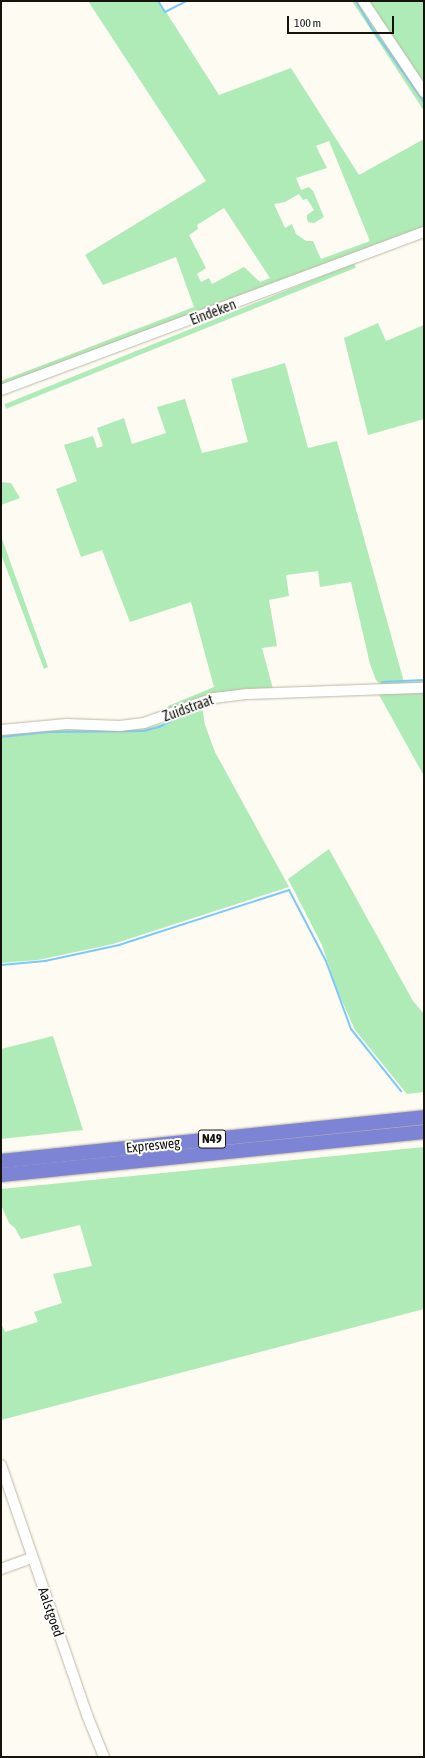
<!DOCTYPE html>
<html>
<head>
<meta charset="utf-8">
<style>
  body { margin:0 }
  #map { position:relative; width:425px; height:1758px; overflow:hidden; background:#fefbf3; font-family:"Asap Condensed",sans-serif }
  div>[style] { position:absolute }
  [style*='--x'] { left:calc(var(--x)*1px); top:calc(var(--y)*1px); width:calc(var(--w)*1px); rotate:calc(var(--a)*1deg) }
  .green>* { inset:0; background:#afebb7; transform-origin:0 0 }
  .stream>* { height:2px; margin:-1px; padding:0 1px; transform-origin:1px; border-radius:1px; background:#7cc8fc }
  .roads { filter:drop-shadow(0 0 1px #beb7a2) drop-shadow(0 0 1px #beb7a2) }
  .minor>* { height:10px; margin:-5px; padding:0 5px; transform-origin:5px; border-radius:5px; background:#fff }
  .highway>* { height:14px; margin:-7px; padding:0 7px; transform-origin:7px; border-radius:7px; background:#7e84d5 }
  span { translate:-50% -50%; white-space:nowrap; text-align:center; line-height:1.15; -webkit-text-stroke:4px #fff; paint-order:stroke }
  .shield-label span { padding:1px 3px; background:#fff; border:1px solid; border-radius:3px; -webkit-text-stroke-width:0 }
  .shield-label { font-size:13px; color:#15130c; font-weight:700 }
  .street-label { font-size:14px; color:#15130c }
  .frame { position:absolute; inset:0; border:2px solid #15130c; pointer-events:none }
  .scale { position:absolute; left:287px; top:16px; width:107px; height:18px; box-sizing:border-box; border:2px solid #15130c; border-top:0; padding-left:5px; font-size:12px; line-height:14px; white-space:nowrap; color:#15130c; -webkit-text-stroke:3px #fff; paint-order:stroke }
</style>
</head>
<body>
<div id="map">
  <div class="green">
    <i style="clip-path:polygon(evenodd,88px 1px,159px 1px,219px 95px,291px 68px,359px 175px,424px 139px,424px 229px,1px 387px,1px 381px,194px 307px,176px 257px,103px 285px,85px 255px,206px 181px,88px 1px,329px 141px,370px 241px,321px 259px,313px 241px,306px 241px,296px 234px,292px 224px,285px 228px,274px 204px,285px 202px,299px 194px,303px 200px,307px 199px,314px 210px,307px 215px,307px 219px,308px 222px,314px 223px,324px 217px,313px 191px,309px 187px,301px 190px,296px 178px,327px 168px,316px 146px,329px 141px,88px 1px,224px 208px,270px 278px,260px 282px,244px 267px,212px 284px,209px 278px,201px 282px,197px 274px,206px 268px,189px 235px,198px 229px,197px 225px,224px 208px)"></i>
    <i style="clip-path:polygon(352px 1px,358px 1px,424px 95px,424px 111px)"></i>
    <i style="clip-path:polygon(368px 1px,424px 1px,424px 85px)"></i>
    <i style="left:354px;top:263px;width:5px;height:377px;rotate:68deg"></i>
    <i style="clip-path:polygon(378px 323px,386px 341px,424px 325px,424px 419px,368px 435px,344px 338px)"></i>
    <i style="clip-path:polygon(285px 363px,308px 448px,337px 441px,404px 682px,424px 681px,424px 684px,381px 685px,376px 680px,370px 664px,351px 582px,320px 587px,318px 571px,286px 575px,289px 596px,269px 600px,277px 646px,262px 648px,273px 689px,171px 712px,168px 706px,214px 687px,191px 602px,130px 622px,102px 550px,81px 557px,56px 489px,77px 481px,64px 445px,93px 436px,97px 448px,103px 446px,97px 428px,124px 418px,132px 444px,166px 433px,157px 407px,185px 399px,202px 453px,248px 442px,231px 379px)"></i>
    <i style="clip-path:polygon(1px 482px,11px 483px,20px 498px,1px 505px)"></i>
    <i style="clip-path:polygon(1px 536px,48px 667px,44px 669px,1px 554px)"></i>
    <i style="clip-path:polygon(424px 691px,424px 776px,378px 693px)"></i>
    <i style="clip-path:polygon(202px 706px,205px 725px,215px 752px,289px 887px,113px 944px,38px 960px,1px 963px,1px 735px,66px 729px,129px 730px,147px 728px,162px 724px)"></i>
    <i style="clip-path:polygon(329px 849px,413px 1001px,424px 1014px,424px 1092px,407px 1094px,355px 1030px,337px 990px,322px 945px,288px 879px)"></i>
    <i style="clip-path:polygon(53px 1036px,83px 1130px,1px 1139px,1px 1049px)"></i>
    <i style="clip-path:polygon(424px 1147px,424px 1309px,1px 1420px,1px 1323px,5px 1332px,38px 1322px,34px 1312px,62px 1303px,53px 1274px,92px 1266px,80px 1225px,21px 1239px,15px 1228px,9px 1223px,1px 1205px,1px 1189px)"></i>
  </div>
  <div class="stream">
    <i style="--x:158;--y:1;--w:13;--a:58"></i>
    <i style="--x:165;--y:12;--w:25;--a:-27"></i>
    <i style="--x:356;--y:1;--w:30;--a:60"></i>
    <i style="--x:371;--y:27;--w:92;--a:54.8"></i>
    <i style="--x:382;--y:682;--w:42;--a:-2.7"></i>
    <i style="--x:1;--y:737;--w:47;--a:-6.1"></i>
    <i style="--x:48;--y:732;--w:96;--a:-0.6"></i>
    <i style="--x:144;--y:731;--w:16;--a:-15"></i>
    <i style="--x:159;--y:727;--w:36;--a:-27"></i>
    <i style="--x:1;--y:965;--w:44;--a:-5.2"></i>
    <i style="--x:45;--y:961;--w:76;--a:-12.2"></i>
    <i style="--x:119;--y:945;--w:179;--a:-17.9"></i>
    <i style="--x:289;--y:890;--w:80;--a:62.5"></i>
    <i style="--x:326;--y:961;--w:72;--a:69.8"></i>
    <i style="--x:351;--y:1029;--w:80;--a:51.1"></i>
  </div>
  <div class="roads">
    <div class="minor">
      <i style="--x:363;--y:1;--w:110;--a:56.2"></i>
      <i style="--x:1;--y:390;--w:452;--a:-20.5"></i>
      <i style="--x:1;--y:730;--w:66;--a:-5.2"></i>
      <i style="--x:67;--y:724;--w:53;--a:2.2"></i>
      <i style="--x:120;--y:726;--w:24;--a:-7"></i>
      <i style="--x:144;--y:723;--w:74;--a:-19.7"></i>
      <i style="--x:214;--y:698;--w:34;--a:-7"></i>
      <i style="--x:248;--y:694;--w:176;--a:-2"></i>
      <i style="--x:1;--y:1465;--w:264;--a:71"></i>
      <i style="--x:87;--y:1715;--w:45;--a:68"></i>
      <i style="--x:1;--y:1569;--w:33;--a:-20"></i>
    </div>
    <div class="highway">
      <i style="--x:1;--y:1161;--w:425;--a:-5.9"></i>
      <i style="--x:1;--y:1175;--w:425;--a:-5.8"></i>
    </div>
  </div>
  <div class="shield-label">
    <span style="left:212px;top:1139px">N49</span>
  </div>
  <div class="street-label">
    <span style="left:213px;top:312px;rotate:-21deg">Eindeken</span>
    <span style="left:188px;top:708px;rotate:-20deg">Zuidstraat</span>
    <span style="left:153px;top:1145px;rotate:-6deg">Expresweg</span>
    <span style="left:51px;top:1612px;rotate:71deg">Aalstgoed</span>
  </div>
  <div class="frame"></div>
  <div class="scale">100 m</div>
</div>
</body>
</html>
